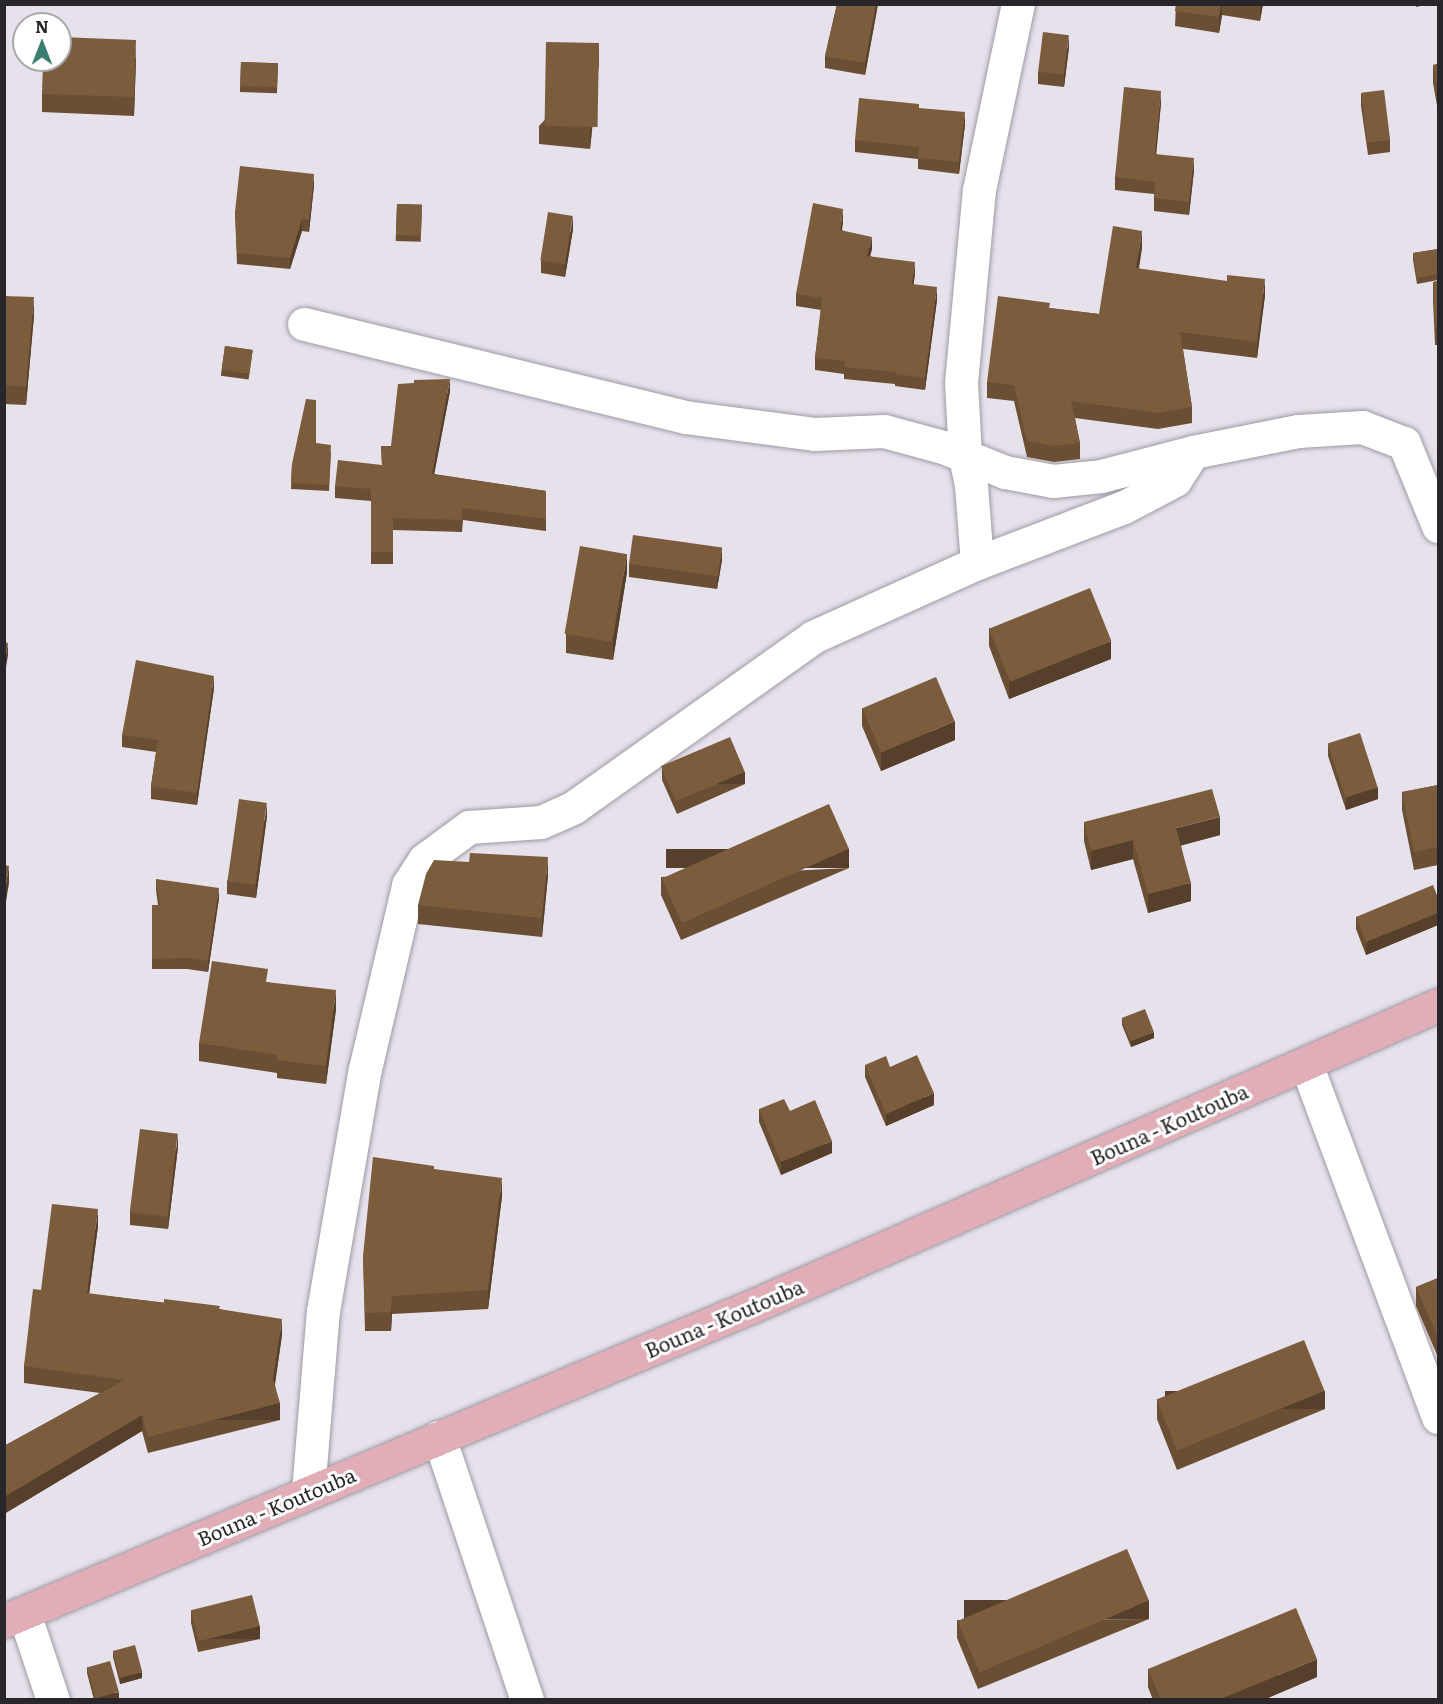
<!DOCTYPE html>
<html>
<head>
<meta charset="utf-8">
<style>
  body { margin:0 }
  #map { position:relative; width:1443px; height:1704px; overflow:hidden; background:#e6e1eb; font-family:Literata,serif }
  div>[style] { position:absolute }
  [style*='--x'] { left:calc(var(--x)*1px); top:calc(var(--y)*1px); width:calc(var(--w)*1px); rotate:calc(var(--a)*1deg) }
  .roads { filter:drop-shadow(0 0 2px #9e9aa3) drop-shadow(0 0 2px #9e9aa3) }
  .minor>* { height:33px; margin:-16.5px; padding:0 16.5px; transform-origin:16.5px; border-radius:16.5px; background:#fff }
  .major>* { height:33px; margin:-16.5px; padding:0 16.5px; transform-origin:16.5px; border-radius:16.5px; background:#e1aeb8 }
  .wall>* { inset:0; background:#6a4f34; transform-origin:0 0 }
  .shaded-wall>* { inset:0; background:#56402b; transform-origin:0 0 }
  .building>* { inset:0; background:#7b5c3d; transform-origin:0 0 }
  span { translate:-50% -50%; white-space:nowrap; text-align:center; line-height:1.15; -webkit-text-stroke:6px #fff; paint-order:stroke }
  .street-label { font-size:20px; color:#28262a }
  .frame { position:absolute; inset:0; border:6px solid #28262a; pointer-events:none }
  .north { position:absolute; left:12px; top:12px; width:60px; height:60px; box-sizing:border-box; background:#fff; border:2px solid #a9a8aa; border-radius:50%; rotate:0deg; font-size:16px; font-weight:700; line-height:24px; text-align:center; color:#28262a }
  .north::after { content:''; display:block; margin:auto; width:21px; height:27px; background:#3b7d6f; clip-path:polygon(50% 0,100% 100%,50% 72%,0 100%) }
</style>
</head>
<body>
<div id="map">
  <div class="roads">
    <div class="minor">
      <i style="--x:304;--y:324;--w:392;--a:13.7"></i>
      <i style="--x:685;--y:417;--w:130;--a:7.5"></i>
      <i style="--x:814;--y:434;--w:70;--a:-2.5"></i>
      <i style="--x:884;--y:431;--w:61;--a:15.2"></i>
      <i style="--x:943;--y:447;--w:67;--a:22"></i>
      <i style="--x:1005;--y:472;--w:49;--a:10.6"></i>
      <i style="--x:1053;--y:481;--w:48;--a:-5.9"></i>
      <i style="--x:1101;--y:476;--w:95;--a:-14.6"></i>
      <i style="--x:1193;--y:452;--w:107;--a:-11.3"></i>
      <i style="--x:1298;--y:431;--w:64;--a:-3.6"></i>
      <i style="--x:1362;--y:427;--w:45;--a:20.9"></i>
      <i style="--x:1404;--y:443;--w:90;--a:67.7"></i>
      <i style="--x:977;--y:563;--w:78;--a:-94.4"></i>
      <i style="--x:971;--y:485;--w:30;--a:-102"></i>
      <i style="--x:965;--y:456;--w:73;--a:-93.1"></i>
      <i style="--x:961;--y:383;--w:194;--a:-84.7"></i>
      <i style="--x:979;--y:190;--w:190;--a:-78.2"></i>
      <i style="--x:1306;--y:1064;--w:377;--a:69.5"></i>
      <i style="--x:439;--y:1437;--w:277;--a:71.5"></i>
      <i style="--x:308;--y:1492;--w:182;--a:-85.3"></i>
      <i style="--x:323;--y:1311;--w:246;--a:-80.2"></i>
      <i style="--x:365;--y:1069;--w:189;--a:-76.8"></i>
      <i style="--x:408;--y:885;--w:30;--a:-57"></i>
      <i style="--x:424;--y:860;--w:56;--a:-36.3"></i>
      <i style="--x:469;--y:827;--w:72;--a:-4"></i>
      <i style="--x:541;--y:822;--w:36;--a:-24"></i>
      <i style="--x:574;--y:807;--w:293;--a:-35.4"></i>
      <i style="--x:813;--y:637;--w:180;--a:-24.3"></i>
      <i style="--x:977;--y:563;--w:157;--a:-20.9"></i>
      <i style="--x:1124;--y:507;--w:58;--a:-27.9"></i>
      <i style="--x:1175;--y:480;--w:33;--a:-57"></i>
      <i style="--x:24;--y:1613;--w:92;--a:71.6"></i>
    </div>
    <div class="major">
      <i style="--x:4;--y:1621;--w:822;--a:-22.82"></i>
      <i style="--x:762;--y:1302;--w:738;--a:-23.72"></i>
    </div>
  </div>
  <div class="wall">
    <i style="clip-path:polygon(837px 4px,878px 4px,865px 75px,825px 68px,825px 56px)"></i>
    <i style="clip-path:polygon(1176px 4px,1263px 4px,1260px 21px,1222px 15px,1219px 33px,1175px 26px)"></i>
    <i style="clip-path:polygon(1416px 4px,1429px 4px,1416px 7px)"></i>
    <i style="clip-path:polygon(1069px 47px,1064px 87px,1038px 84px,1038px 72px)"></i>
    <i style="clip-path:polygon(136px 58px,134px 116px,42px 112px,42px 94px)"></i>
    <i style="left:241px;top:62px;width:37px;height:30px;rotate:2deg"></i>
    <i style="clip-path:polygon(599px 62px,590px 149px,539px 144px,539px 126px)"></i>
    <i style="clip-path:polygon(1438px 64px,1438px 111px,1433px 83px,1433px 65px)"></i>
    <i style="clip-path:polygon(1361px 93px,1390px 140px,1390px 152px,1368px 155px,1361px 106px)"></i>
    <i style="clip-path:polygon(1161px 103px,1156px 154px,1194px 170px,1189px 215px,1154px 211px,1154px 194px,1115px 190px,1115px 177px)"></i>
    <i style="clip-path:polygon(919px 108px,965px 124px,959px 174px,918px 169px,918px 159px,855px 152px,855px 140px)"></i>
    <i style="clip-path:polygon(314px 185px,309px 232px,302px 231px,290px 269px,237px 264px,235px 212px)"></i>
    <i style="left:397px;top:204px;width:25px;height:37px;rotate:2deg"></i>
    <i style="clip-path:polygon(843px 221px,842px 230px,872px 249px,870px 256px,915px 274px,913px 284px,937px 300px,925px 390px,895px 386px,895px 384px,844px 379px,844px 374px,815px 370px,815px 358px,821px 310px,796px 306px,796px 294px)"></i>
    <i style="clip-path:polygon(573px 229px,565px 277px,541px 273px,541px 261px)"></i>
    <i style="clip-path:polygon(1142px 247px,1139px 269px,1265px 295px,1257px 358px,1183px 349px,1192px 407px,1192px 423px,1158px 429px,1075px 418px,1080px 443px,1080px 459px,1054px 462px,1027px 457px,1014px 401px,987px 398px,987px 382px,1050px 308px,1099px 314px)"></i>
    <i style="clip-path:polygon(1438px 249px,1438px 280px,1417px 284px,1413px 260px,1413px 253px)"></i>
    <i style="clip-path:polygon(1438px 281px,1438px 345px,1435px 345px,1433px 300px,1433px 282px)"></i>
    <i style="clip-path:polygon(4px 296px,34px 315px,26px 405px,4px 404px)"></i>
    <i style="left:225px;top:346px;width:28px;height:30px;rotate:8deg"></i>
    <i style="clip-path:polygon(450px 391px,434px 474px,546px 491px,546px 531px,463px 520px,462px 532px,393px 530px,393px 564px,371px 564px,371px 501px,335px 498px,335px 486px,382px 465px,381px 446px,391px 446px)"></i>
    <i style="clip-path:polygon(331px 452px,329px 491px,291px 489px,292px 464px)"></i>
    <i style="clip-path:polygon(722px 560px,717px 589px,629px 577px,629px 564px)"></i>
    <i style="clip-path:polygon(627px 572px,613px 660px,566px 653px,566px 634px)"></i>
    <i style="clip-path:polygon(989px 628px,1111px 659px,1009px 699px,989px 646px)"></i>
    <i style="clip-path:polygon(214px 688px,197px 805px,151px 799px,151px 786px,156px 752px,122px 747px,122px 735px)"></i>
    <i style="clip-path:polygon(862px 708px,955px 740px,881px 771px,862px 726px)"></i>
    <i style="clip-path:polygon(1328px 744px,1378px 799px,1346px 810px,1328px 756px)"></i>
    <i style="clip-path:polygon(662px 768px,745px 784px,677px 814px,662px 780px)"></i>
    <i style="clip-path:polygon(1438px 785px,1438px 865px,1414px 870px,1402px 810px,1402px 792px)"></i>
    <i style="clip-path:polygon(267px 816px,256px 898px,227px 894px,227px 881px)"></i>
    <i style="clip-path:polygon(1084px 822px,1220px 835px,1181px 845px,1191px 901px,1148px 913px,1133px 859px,1091px 870px,1084px 841px)"></i>
    <i style="clip-path:polygon(849px 868px,681px 940px,661px 895px,661px 877px)"></i>
    <i style="clip-path:polygon(548px 875px,542px 937px,418px 924px,418px 905px)"></i>
    <i style="clip-path:polygon(156px 879px,219px 898px,208px 972px,187px 969px,152px 969px,152px 905px,158px 905px,156px 890px)"></i>
    <i style="clip-path:polygon(1438px 898px,1438px 925px,1366px 955px,1356px 929px,1356px 917px)"></i>
    <i style="clip-path:polygon(268px 982px,336px 1009px,326px 1084px,277px 1078px,277px 1073px,199px 1061px,199px 1043px)"></i>
    <i style="clip-path:polygon(1122px 1018px,1154px 1038px,1131px 1047px,1122px 1025px)"></i>
    <i style="clip-path:polygon(865px 1065px,890px 1067px,934px 1105px,886px 1126px,865px 1077px)"></i>
    <i style="clip-path:polygon(759px 1109px,790px 1111px,832px 1153px,781px 1175px,759px 1122px)"></i>
    <i style="clip-path:polygon(178px 1147px,168px 1229px,130px 1225px,130px 1212px)"></i>
    <i style="clip-path:polygon(434px 1169px,502px 1196px,488px 1309px,392px 1314px,391px 1331px,365px 1331px,363px 1256px)"></i>
    <i style="clip-path:polygon(98px 1226px,89px 1294px,220px 1309px,282px 1335px,275px 1385px,280px 1420px,148px 1453px,142px 1431px,4px 1514px,4px 1446px,100px 1393px,24px 1383px,24px 1366px,41px 1290px)"></i>
    <i style="clip-path:polygon(1438px 1278px,1438px 1357px,1416px 1306px,1416px 1287px)"></i>
    <i style="clip-path:polygon(1157px 1401px,1325px 1409px,1177px 1470px,1157px 1419px)"></i>
    <i style="clip-path:polygon(191px 1610px,260px 1639px,198px 1652px,191px 1623px)"></i>
    <i style="clip-path:polygon(1149px 1619px,978px 1689px,957px 1638px,957px 1620px)"></i>
    <i style="clip-path:polygon(113px 1651px,142px 1678px,120px 1684px,113px 1657px)"></i>
    <i style="clip-path:polygon(87px 1667px,119px 1698px,115px 1700px,94px 1700px,87px 1673px)"></i>
    <i style="clip-path:polygon(1148px 1669px,1317px 1677px,1263px 1700px,1153px 1700px,1148px 1687px)"></i>
  </div>
  <div class="shaded-wall">
    <i style="clip-path:polygon(876px 4px,878px 4px,865px 75px,865px 63px)"></i>
    <i style="clip-path:polygon(1221px 4px,1222px 4px,1222px 15px,1219px 33px,1219px 17px)"></i>
    <i style="clip-path:polygon(1260px 4px,1263px 4px,1260px 21px)"></i>
    <i style="clip-path:polygon(1069px 35px,1069px 47px,1064px 87px,1064px 75px)"></i>
    <i style="clip-path:polygon(136px 40px,136px 58px,134px 116px,134px 97px)"></i>
    <i style="clip-path:polygon(599px 43px,599px 62px,590px 149px,590px 130px)"></i>
    <i style="clip-path:polygon(1161px 91px,1161px 103px,1155px 167px,1155px 154px)"></i>
    <i style="clip-path:polygon(965px 112px,965px 124px,959px 174px,959px 162px)"></i>
    <i style="clip-path:polygon(1194px 158px,1194px 170px,1189px 215px,1189px 202px)"></i>
    <i style="clip-path:polygon(314px 174px,314px 185px,309px 232px,309px 220px)"></i>
    <i style="clip-path:polygon(843px 209px,843px 221px,840px 242px,840px 230px)"></i>
    <i style="clip-path:polygon(573px 216px,573px 229px,565px 277px,565px 265px)"></i>
    <i style="clip-path:polygon(302px 219px,302px 231px,290px 269px,290px 258px)"></i>
    <i style="clip-path:polygon(1142px 231px,1142px 247px,1136px 284px,1136px 268px)"></i>
    <i style="clip-path:polygon(872px 237px,872px 249px,867px 268px,867px 256px)"></i>
    <i style="clip-path:polygon(915px 262px,915px 274px,912px 297px,912px 284px)"></i>
    <i style="clip-path:polygon(1265px 279px,1265px 295px,1257px 358px,1257px 342px)"></i>
    <i style="clip-path:polygon(937px 287px,937px 300px,925px 390px,925px 378px)"></i>
    <i style="clip-path:polygon(34px 297px,34px 315px,26px 405px,26px 387px)"></i>
    <i style="clip-path:polygon(450px 379px,450px 391px,432px 486px,432px 474px)"></i>
    <i style="clip-path:polygon(722px 548px,722px 560px,717px 589px,717px 576px)"></i>
    <i style="clip-path:polygon(627px 554px,627px 572px,613px 660px,613px 641px)"></i>
    <i style="clip-path:polygon(1111px 641px,1111px 659px,1009px 699px,1009px 680px)"></i>
    <i style="clip-path:polygon(8px 643px,8px 655px,4px 679px,4px 666px)"></i>
    <i style="clip-path:polygon(214px 676px,214px 688px,197px 805px,197px 793px)"></i>
    <i style="clip-path:polygon(955px 721px,955px 740px,881px 771px,881px 753px)"></i>
    <i style="left:745px;top:772px;width:12px;height:74px;rotate:90deg"></i>
    <i style="clip-path:polygon(1378px 787px,1378px 799px,1346px 810px,1346px 797px)"></i>
    <i style="clip-path:polygon(267px 803px,267px 816px,256px 898px,256px 885px)"></i>
    <i style="clip-path:polygon(1220px 817px,1220px 835px,1176px 847px,1176px 828px)"></i>
    <i style="clip-path:polygon(1133px 840px,1133px 859px,1091px 870px,1091px 851px)"></i>
    <i style="left:849px;top:849px;width:19px;height:183px;rotate:90deg"></i>
    <i style="clip-path:polygon(548px 857px,548px 875px,542px 937px,542px 918px)"></i>
    <i style="clip-path:polygon(9px 866px,9px 883px,4px 914px,4px 896px)"></i>
    <i style="clip-path:polygon(1191px 883px,1191px 901px,1148px 913px,1148px 894px)"></i>
    <i style="clip-path:polygon(219px 888px,219px 898px,208px 972px,208px 961px)"></i>
    <i style="clip-path:polygon(1438px 913px,1438px 925px,1366px 955px,1366px 942px)"></i>
    <i style="clip-path:polygon(336px 990px,336px 1009px,326px 1084px,326px 1066px)"></i>
    <i style="clip-path:polygon(1154px 1032px,1154px 1038px,1131px 1047px,1131px 1041px)"></i>
    <i style="clip-path:polygon(934px 1093px,934px 1105px,886px 1126px,886px 1114px)"></i>
    <i style="clip-path:polygon(178px 1134px,178px 1147px,168px 1229px,168px 1217px)"></i>
    <i style="clip-path:polygon(832px 1141px,832px 1153px,781px 1175px,781px 1162px)"></i>
    <i style="clip-path:polygon(502px 1178px,502px 1196px,488px 1309px,488px 1290px)"></i>
    <i style="clip-path:polygon(98px 1209px,98px 1226px,87px 1310px,87px 1293px)"></i>
    <i style="clip-path:polygon(392px 1296px,392px 1314px,391px 1331px,391px 1312px)"></i>
    <i style="clip-path:polygon(282px 1319px,282px 1335px,273px 1395px,273px 1379px)"></i>
    <i style="left:1325px;top:1391px;width:18px;height:160px;rotate:90deg"></i>
    <i style="left:280px;top:1403px;width:17px;height:136px;rotate:90deg"></i>
    <i style="clip-path:polygon(142px 1415px,142px 1431px,4px 1514px,4px 1497px)"></i>
    <i style="left:1149px;top:1600px;width:19px;height:185px;rotate:90deg"></i>
    <i style="left:260px;top:1626px;width:13px;height:63px;rotate:90deg"></i>
    <i style="clip-path:polygon(1317px 1659px,1317px 1677px,1263px 1700px,1218px 1700px)"></i>
    <i style="clip-path:polygon(142px 1672px,142px 1678px,120px 1684px,120px 1677px)"></i>
    <i style="clip-path:polygon(119px 1692px,119px 1698px,115px 1700px,95px 1700px,95px 1698px)"></i>
  </div>
  <div class="building">
    <i style="clip-path:polygon(837px 4px,876px 4px,865px 63px,825px 56px)"></i>
    <i style="clip-path:polygon(1176px 4px,1221px 4px,1219px 17px,1175px 11px)"></i>
    <i style="left:1043px;top:32px;width:26px;height:40px;rotate:7deg"></i>
    <i style="clip-path:polygon(60px 37px,136px 40px,134px 97px,42px 94px,43px 60px,60px 60px)"></i>
    <i style="left:546px;top:42px;width:53px;height:84px;rotate:1deg"></i>
    <i style="left:241px;top:62px;width:37px;height:24px;rotate:2deg"></i>
    <i style="clip-path:polygon(1438px 64px,1438px 92px,1433px 65px)"></i>
    <i style="clip-path:polygon(1124px 87px,1161px 91px,1155px 154px,1194px 158px,1189px 202px,1154px 198px,1155px 182px,1115px 177px)"></i>
    <i style="left:1384px;top:90px;width:50px;height:23px;rotate:83deg"></i>
    <i style="clip-path:polygon(859px 98px,919px 104px,919px 108px,965px 112px,959px 162px,918px 158px,919px 147px,855px 140px)"></i>
    <i style="clip-path:polygon(240px 166px,314px 174px,309px 220px,302px 219px,290px 258px,237px 253px,235px 212px)"></i>
    <i style="clip-path:polygon(813px 203px,843px 209px,840px 230px,872px 237px,867px 256px,915px 262px,912px 284px,937px 287px,925px 378px,895px 374px,896px 372px,844px 367px,845px 361px,815px 358px,822px 298px,796px 294px)"></i>
    <i style="left:397px;top:204px;width:25px;height:31px;rotate:2deg"></i>
    <i style="left:548px;top:212px;width:25px;height:49px;rotate:9deg"></i>
    <i style="clip-path:polygon(1113px 226px,1142px 231px,1136px 268px,1227px 281px,1227px 275px,1265px 279px,1257px 342px,1180px 332px,1192px 407px,1158px 413px,1071px 401px,1080px 443px,1054px 446px,1027px 441px,1014px 385px,987px 382px,998px 296px,1050px 303px,1049px 308px,1099px 314px)"></i>
    <i style="clip-path:polygon(1438px 249px,1438px 274px,1417px 278px,1413px 253px)"></i>
    <i style="clip-path:polygon(1438px 281px,1438px 327px,1435px 327px,1433px 282px)"></i>
    <i style="clip-path:polygon(4px 296px,34px 297px,26px 387px,4px 385px)"></i>
    <i style="left:225px;top:346px;width:28px;height:24px;rotate:8deg"></i>
    <i style="clip-path:polygon(450px 379px,432px 474px,546px 491px,546px 519px,463px 508px,462px 520px,393px 518px,393px 552px,371px 552px,371px 489px,335px 486px,338px 460px,382px 465px,381px 446px,391px 446px,398px 384px,414px 383px,414px 380px)"></i>
    <i style="clip-path:polygon(306px 399px,316px 400px,316px 443px,331px 445px,329px 485px,291px 483px,292px 464px)"></i>
    <i style="left:633px;top:535px;width:90px;height:29px;rotate:8deg"></i>
    <i style="left:580px;top:546px;width:48px;height:89px;rotate:10deg"></i>
    <i style="left:1090px;top:588px;width:57px;height:109px;rotate:68deg"></i>
    <i style="clip-path:polygon(4px 642px,8px 643px,4px 666px)"></i>
    <i style="clip-path:polygon(136px 660px,214px 676px,197px 793px,151px 786px,158px 740px,122px 735px)"></i>
    <i style="left:936px;top:677px;width:48px;height:80px;rotate:67deg"></i>
    <i style="left:1360px;top:733px;width:57px;height:34px;rotate:72deg"></i>
    <i style="left:730px;top:737px;width:38px;height:75px;rotate:67deg"></i>
    <i style="clip-path:polygon(1438px 785px,1438px 847px,1414px 852px,1402px 792px)"></i>
    <i style="clip-path:polygon(1212px 789px,1220px 817px,1176px 828px,1191px 883px,1148px 894px,1133px 840px,1091px 851px,1084px 822px)"></i>
    <i style="left:239px;top:799px;width:28px;height:83px;rotate:8deg"></i>
    <i style="left:829px;top:804px;width:49px;height:183px;rotate:66deg"></i>
    <i style="clip-path:polygon(470px 853px,548px 857px,542px 918px,418px 905px,426px 874px,434px 860px,469px 862px)"></i>
    <i style="clip-path:polygon(4px 865px,9px 866px,4px 896px)"></i>
    <i style="clip-path:polygon(156px 879px,219px 888px,208px 961px,187px 958px,152px 959px,152px 905px,160px 905px)"></i>
    <i style="clip-path:polygon(1433px 885px,1438px 898px,1438px 913px,1366px 942px,1356px 917px)"></i>
    <i style="clip-path:polygon(212px 961px,268px 969px,266px 982px,336px 990px,326px 1066px,277px 1060px,277px 1055px,199px 1043px)"></i>
    <i style="left:1145px;top:1009px;width:25px;height:25px;rotate:69deg"></i>
    <i style="clip-path:polygon(917px 1055px,934px 1093px,886px 1114px,865px 1065px,886px 1056px,890px 1067px)"></i>
    <i style="clip-path:polygon(784px 1099px,790px 1111px,815px 1100px,832px 1141px,781px 1162px,759px 1109px)"></i>
    <i style="left:140px;top:1129px;width:38px;height:84px;rotate:7deg"></i>
    <i style="clip-path:polygon(373px 1157px,434px 1166px,434px 1169px,502px 1178px,488px 1290px,392px 1296px,391px 1312px,365px 1313px,363px 1256px)"></i>
    <i style="clip-path:polygon(52px 1204px,98px 1209px,87px 1293px,164px 1303px,164px 1299px,220px 1306px,219px 1309px,282px 1319px,273px 1379px,280px 1403px,148px 1437px,142px 1415px,4px 1497px,4px 1446px,124px 1380px,24px 1366px,33px 1289px,41px 1290px)"></i>
    <i style="clip-path:polygon(1438px 1278px,1438px 1338px,1416px 1287px)"></i>
    <i style="left:1304px;top:1340px;width:55px;height:159px;rotate:68deg"></i>
    <i style="left:1127px;top:1549px;width:56px;height:184px;rotate:67deg"></i>
    <i style="left:252px;top:1595px;width:32px;height:63px;rotate:76deg"></i>
    <i style="clip-path:polygon(1296px 1608px,1317px 1659px,1218px 1700px,1161px 1700px,1148px 1669px)"></i>
    <i style="left:135px;top:1645px;width:28px;height:23px;rotate:75deg"></i>
    <i style="left:110px;top:1661px;width:32px;height:24px;rotate:74deg"></i>
  </div>
  <div class="street-label">
    <span style="left:1169px;top:1124px;rotate:-24deg">Bouna - Koutouba</span>
    <span style="left:724px;top:1318px;rotate:-23deg">Bouna - Koutouba</span>
    <span style="left:276px;top:1506px;rotate:-23deg">Bouna - Koutouba</span>
  </div>
  <div class="frame"></div>
  <div class="north">N</div>
</div>
</body>
</html>
